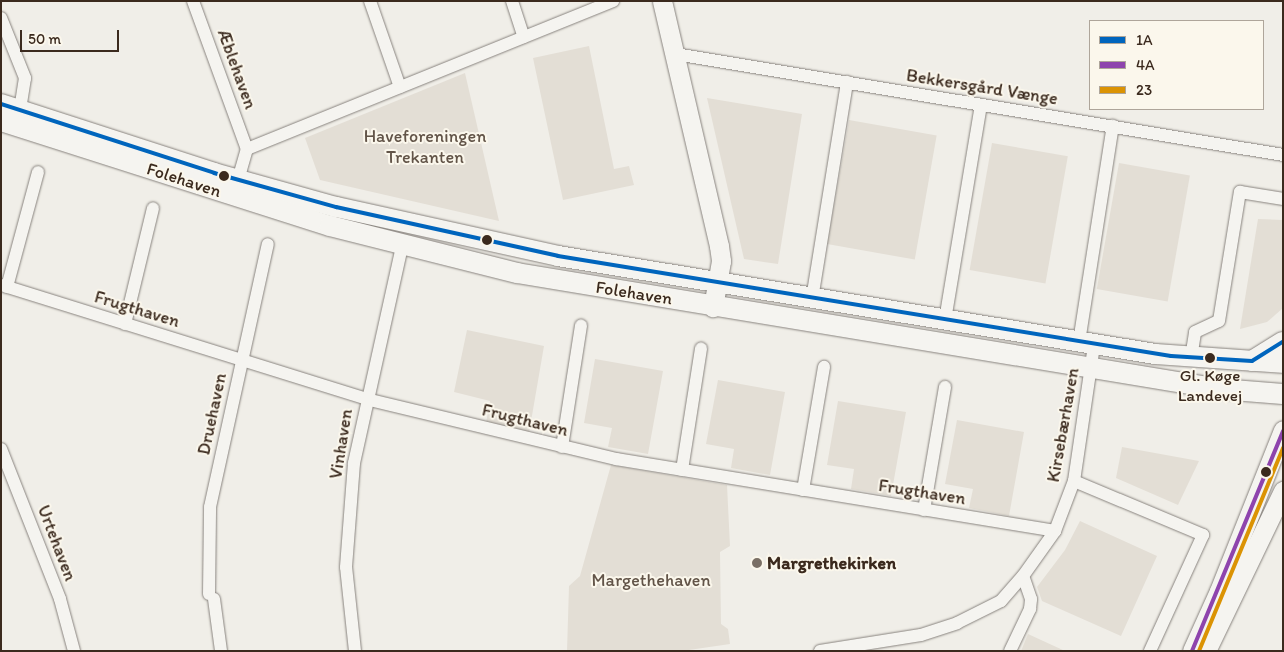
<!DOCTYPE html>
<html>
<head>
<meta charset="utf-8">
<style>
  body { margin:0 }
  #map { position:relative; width:1284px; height:652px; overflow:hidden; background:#f0eee8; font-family:Itim,sans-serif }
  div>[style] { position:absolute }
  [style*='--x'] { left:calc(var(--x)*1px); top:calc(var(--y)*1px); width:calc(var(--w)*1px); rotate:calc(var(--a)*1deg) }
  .green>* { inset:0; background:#e3ded5; transform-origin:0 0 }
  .roads { filter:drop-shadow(0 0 1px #88837e) drop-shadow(0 0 1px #88837e) }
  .street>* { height:12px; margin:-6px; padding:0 6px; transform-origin:6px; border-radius:6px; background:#f5f4f0 }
  .secondary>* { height:19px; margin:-9.5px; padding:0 9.5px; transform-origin:9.5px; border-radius:9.5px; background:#f5f4f0 }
  .primary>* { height:20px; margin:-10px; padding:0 10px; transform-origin:10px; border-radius:10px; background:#f5f4f0 }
  .bus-1>* { height:4px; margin:-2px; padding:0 2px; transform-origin:2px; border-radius:2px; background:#0065bd }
  .bus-2>* { height:4px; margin:-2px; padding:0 2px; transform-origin:2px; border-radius:2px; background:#8e44ad }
  .bus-3>* { height:4px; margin:-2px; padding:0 2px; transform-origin:2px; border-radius:2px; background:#db9304 }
  .dots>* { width:14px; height:14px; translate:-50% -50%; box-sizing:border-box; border:2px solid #fbf7ec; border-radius:50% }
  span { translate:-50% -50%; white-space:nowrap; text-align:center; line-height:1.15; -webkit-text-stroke:4px #fbf7ec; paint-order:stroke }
  .bus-label { font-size:17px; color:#3b2a1e }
  .street-label { font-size:18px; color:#3b2a1e }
  .park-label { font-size:18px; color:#625448 }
  .poi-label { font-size:18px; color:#3b2a1e; font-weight:700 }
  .left { translate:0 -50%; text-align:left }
  .frame { position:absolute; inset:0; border:2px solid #3b2a1e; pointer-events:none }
  .legend { position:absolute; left:1089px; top:20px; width:175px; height:90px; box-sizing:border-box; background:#fbf7ec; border:1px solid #aea59a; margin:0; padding:6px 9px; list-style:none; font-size:15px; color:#3b2a1e }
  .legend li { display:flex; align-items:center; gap:10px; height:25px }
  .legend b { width:25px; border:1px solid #aea59a }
  .scale { position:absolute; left:20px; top:30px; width:99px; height:22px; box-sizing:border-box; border:2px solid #3b2a1e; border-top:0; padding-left:6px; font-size:15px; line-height:18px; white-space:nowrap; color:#3b2a1e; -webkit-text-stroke:4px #fbf7ec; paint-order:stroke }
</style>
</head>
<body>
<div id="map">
  <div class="green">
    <i style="clip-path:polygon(589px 46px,614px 169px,629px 166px,634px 185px,563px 200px,533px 58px)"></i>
    <i style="clip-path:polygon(465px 73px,499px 221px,320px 180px,305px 138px)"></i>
    <i style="clip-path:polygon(707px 98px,802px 114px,778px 264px,744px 259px)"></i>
    <i style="left:849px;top:120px;width:89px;height:126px;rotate:10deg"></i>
    <i style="left:992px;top:143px;width:77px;height:129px;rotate:10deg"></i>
    <i style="left:1119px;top:163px;width:72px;height:128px;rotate:10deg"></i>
    <i style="clip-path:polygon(1258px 219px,1283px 220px,1283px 308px,1267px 322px,1240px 329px)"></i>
    <i style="clip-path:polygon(467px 330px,544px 346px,529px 433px,486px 423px,490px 401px,454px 392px)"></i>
    <i style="clip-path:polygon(595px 359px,663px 371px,648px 454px,608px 447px,612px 428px,584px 423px)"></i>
    <i style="clip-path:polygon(718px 380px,785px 392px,770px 475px,731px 468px,734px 449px,706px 444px)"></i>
    <i style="clip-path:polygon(838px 401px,906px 412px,891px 496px,851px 489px,854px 469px,827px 465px)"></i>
    <i style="clip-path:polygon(957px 420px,1024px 432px,1009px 516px,969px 508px,973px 489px,945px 484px)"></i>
    <i style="clip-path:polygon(1122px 447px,1199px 461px,1178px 505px,1116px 478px)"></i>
    <i style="clip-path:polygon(611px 465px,727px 485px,730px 546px,720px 552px,721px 624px,728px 629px,730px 644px,682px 651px,567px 651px,569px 586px,580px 576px)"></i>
    <i style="clip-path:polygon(1080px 521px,1157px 556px,1121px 636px,1042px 601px,1037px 587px,1065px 550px)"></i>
    <i style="clip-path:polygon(1028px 634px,1065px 651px,1021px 651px)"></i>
  </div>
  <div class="roads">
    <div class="street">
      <i style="--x:193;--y:1;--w:158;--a:70"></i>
      <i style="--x:370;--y:1;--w:91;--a:70.8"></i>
      <i style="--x:512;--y:1;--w:38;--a:72"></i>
      <i style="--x:1;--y:18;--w:65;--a:68.2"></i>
      <i style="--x:25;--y:78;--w:32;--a:99"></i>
      <i style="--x:675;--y:54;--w:616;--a:9.43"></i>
      <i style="--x:238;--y:180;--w:32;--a:-74"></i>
      <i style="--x:247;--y:149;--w:395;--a:-22"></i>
      <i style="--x:1;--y:285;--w:382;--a:17.3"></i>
      <i style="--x:366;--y:399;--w:257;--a:13.5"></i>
      <i style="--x:616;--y:459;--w:445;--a:9.3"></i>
      <i style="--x:7;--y:287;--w:119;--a:-74.9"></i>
      <i style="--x:812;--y:299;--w:220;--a:-80.8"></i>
      <i style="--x:945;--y:320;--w:218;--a:-80.5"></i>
      <i style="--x:125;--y:324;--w:119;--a:-76.4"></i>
      <i style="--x:1079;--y:342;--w:219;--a:-81.1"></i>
      <i style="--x:1191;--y:358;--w:26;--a:-81"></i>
      <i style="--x:1195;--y:332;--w:26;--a:-25"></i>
      <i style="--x:1219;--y:321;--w:131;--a:-80.8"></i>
      <i style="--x:1240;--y:192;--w:44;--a:9.2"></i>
      <i style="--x:562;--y:447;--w:123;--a:-81.1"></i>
      <i style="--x:1;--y:449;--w:161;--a:68.5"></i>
      <i style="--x:60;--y:599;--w:54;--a:74.9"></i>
      <i style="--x:682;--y:470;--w:123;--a:-81.1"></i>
      <i style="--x:1074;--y:481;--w:140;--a:22.7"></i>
      <i style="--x:1203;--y:535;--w:128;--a:114.6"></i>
      <i style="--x:803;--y:490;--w:125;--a:-80.3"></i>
      <i style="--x:924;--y:510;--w:125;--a:-80.3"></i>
      <i style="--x:209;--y:594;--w:87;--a:-89.3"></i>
      <i style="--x:210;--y:507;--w:269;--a:-77.6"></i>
      <i style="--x:214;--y:599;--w:52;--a:82.3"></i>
      <i style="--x:355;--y:651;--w:84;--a:-96.1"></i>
      <i style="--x:346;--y:567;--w:104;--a:-85.6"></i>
      <i style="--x:354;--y:463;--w:222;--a:-77.5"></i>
      <i style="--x:820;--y:651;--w:102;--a:-9"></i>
      <i style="--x:921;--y:635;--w:38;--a:-18"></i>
      <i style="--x:957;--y:623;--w:49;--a:-26.6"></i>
      <i style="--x:1001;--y:601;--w:33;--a:-49"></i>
      <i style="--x:1023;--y:576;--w:55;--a:-54.6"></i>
      <i style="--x:1055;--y:531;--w:53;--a:-69.2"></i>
      <i style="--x:1074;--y:481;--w:137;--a:-81.6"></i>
      <i style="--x:1010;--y:651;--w:47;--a:-64.5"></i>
      <i style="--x:1030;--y:609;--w:10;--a:-84"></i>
      <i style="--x:1031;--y:599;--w:24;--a:-109"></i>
    </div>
    <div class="secondary">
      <i style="--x:662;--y:1;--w:252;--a:76.9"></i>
      <i style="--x:719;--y:246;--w:15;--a:82"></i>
      <i style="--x:721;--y:261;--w:47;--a:99.9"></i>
      <i style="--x:1192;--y:651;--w:66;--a:-65.8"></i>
      <i style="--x:1219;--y:591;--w:173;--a:-68.3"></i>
      <i style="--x:1206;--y:651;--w:178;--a:-64.3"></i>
    </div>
    <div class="primary">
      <i style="--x:1;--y:104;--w:224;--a:17.9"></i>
      <i style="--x:214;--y:173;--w:127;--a:15.6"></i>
      <i style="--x:336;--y:207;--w:227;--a:12.4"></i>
      <i style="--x:558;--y:256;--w:605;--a:9.32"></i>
      <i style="--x:1155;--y:354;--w:128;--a:4"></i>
      <i style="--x:1;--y:121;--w:345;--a:17.7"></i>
      <i style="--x:330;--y:226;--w:193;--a:14.1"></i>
      <i style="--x:517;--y:273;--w:713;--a:9.37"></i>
      <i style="--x:1220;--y:389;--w:63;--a:4.5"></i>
      <i style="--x:1252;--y:361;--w:36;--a:-32"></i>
    </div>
  </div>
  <div class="bus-1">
    <i style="--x:1;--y:104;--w:224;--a:17.9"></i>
    <i style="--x:214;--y:173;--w:127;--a:15.6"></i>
    <i style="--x:336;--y:207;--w:227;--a:12.4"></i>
    <i style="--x:558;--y:256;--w:621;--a:9.27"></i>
    <i style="--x:1171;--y:356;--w:81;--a:3.5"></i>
    <i style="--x:1252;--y:361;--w:36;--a:-32"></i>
  </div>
  <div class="bus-2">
    <i style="--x:1192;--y:651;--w:238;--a:-67.5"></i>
  </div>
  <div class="bus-3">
    <i style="--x:1199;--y:651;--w:220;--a:-67.5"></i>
  </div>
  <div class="dots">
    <i style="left:224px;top:176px;background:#3b2a1e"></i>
    <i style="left:487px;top:240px;background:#3b2a1e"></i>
    <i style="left:1210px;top:358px;background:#3b2a1e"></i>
    <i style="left:1266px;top:472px;background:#3b2a1e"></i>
    <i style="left:757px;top:563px;background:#7a6f65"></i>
  </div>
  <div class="bus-label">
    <span style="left:1210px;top:386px">Gl. Køge<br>Landevej</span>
  </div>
  <div class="street-label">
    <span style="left:237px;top:69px;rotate:70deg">Æblehaven</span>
    <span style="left:982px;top:87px;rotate:9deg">Bekkersgård Vænge</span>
    <span style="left:184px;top:180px;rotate:18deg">Folehaven</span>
    <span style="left:634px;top:293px;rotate:9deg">Folehaven</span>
    <span style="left:137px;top:309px;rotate:17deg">Frugthaven</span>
    <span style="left:212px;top:414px;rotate:-78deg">Druehaven</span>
    <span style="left:525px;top:420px;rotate:14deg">Frugthaven</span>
    <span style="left:1063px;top:425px;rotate:-80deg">Kirsebærhaven</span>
    <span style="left:341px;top:444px;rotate:-81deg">Vinhaven</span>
    <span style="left:922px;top:492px;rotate:9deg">Frugthaven</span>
    <span style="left:57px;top:543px;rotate:69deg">Urtehaven</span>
  </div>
  <div class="park-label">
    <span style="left:425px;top:147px">Haveforeningen<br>Trekanten</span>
    <span style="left:651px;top:580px">Margethehaven</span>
  </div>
  <div class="poi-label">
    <span class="left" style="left:767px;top:563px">Margrethekirken</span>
  </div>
  <div class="frame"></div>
  <ul class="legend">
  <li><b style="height:6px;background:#0065bd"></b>1A</li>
  <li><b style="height:6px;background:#8e44ad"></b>4A</li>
  <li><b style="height:6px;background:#db9304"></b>23</li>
  </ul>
  <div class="scale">50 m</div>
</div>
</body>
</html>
